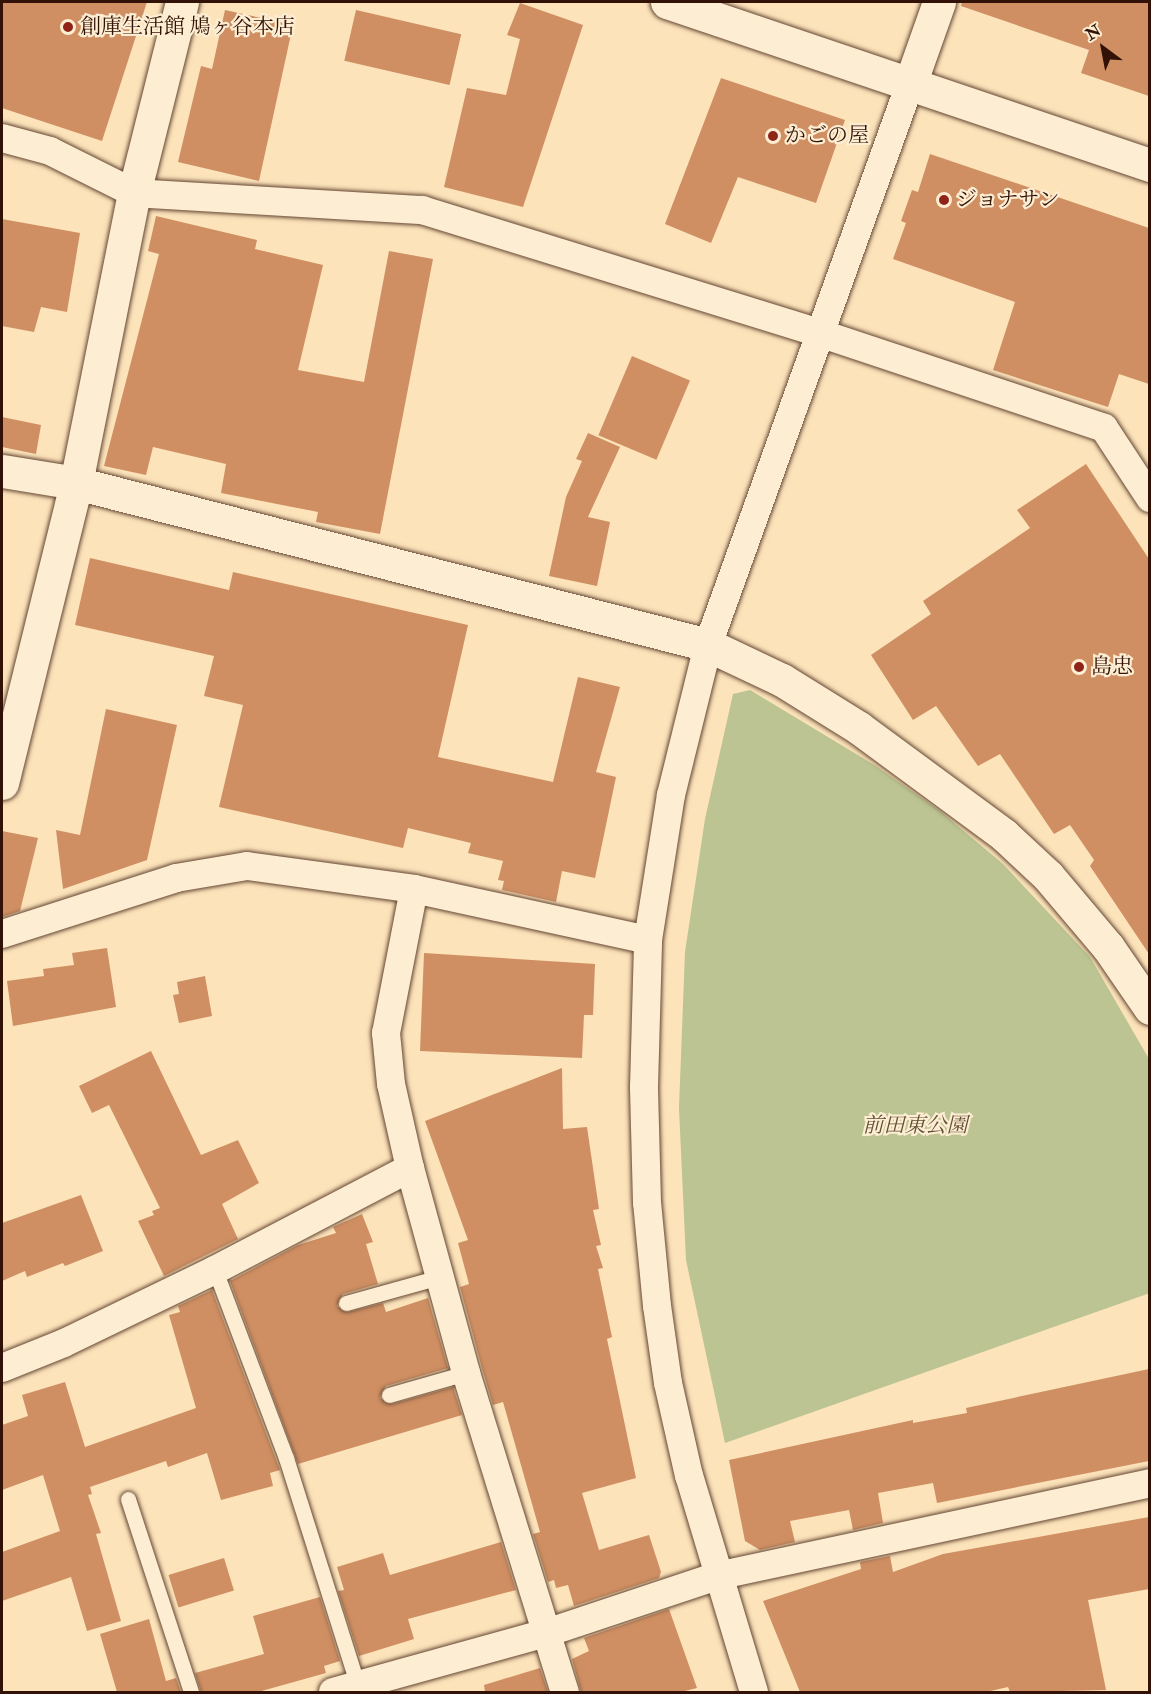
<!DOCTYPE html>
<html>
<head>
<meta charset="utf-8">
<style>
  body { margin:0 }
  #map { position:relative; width:1151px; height:1694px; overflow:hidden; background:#fce3ba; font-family:"IM FELL Double Pica","Noto Serif JP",serif }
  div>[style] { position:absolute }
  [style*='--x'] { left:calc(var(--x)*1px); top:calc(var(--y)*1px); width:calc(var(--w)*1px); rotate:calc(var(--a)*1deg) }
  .green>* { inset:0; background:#bbc492 }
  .building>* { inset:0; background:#cf8f63; transform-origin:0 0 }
  .roads { filter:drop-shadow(0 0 2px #644633) drop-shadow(0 0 2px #644633) }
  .service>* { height:15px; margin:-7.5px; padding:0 7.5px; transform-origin:7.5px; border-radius:7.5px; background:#fdedd2 }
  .minor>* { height:28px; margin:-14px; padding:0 14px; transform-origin:14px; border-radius:14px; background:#fdedd2 }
  .tertiary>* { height:33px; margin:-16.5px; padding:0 16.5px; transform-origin:16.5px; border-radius:16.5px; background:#fdedd2 }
  .dots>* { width:16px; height:16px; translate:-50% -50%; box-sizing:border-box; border:3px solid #fdedd2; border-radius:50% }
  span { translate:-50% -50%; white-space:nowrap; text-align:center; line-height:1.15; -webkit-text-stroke:4.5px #fdedd2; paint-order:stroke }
  .poi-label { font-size:21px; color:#321206 }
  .left { translate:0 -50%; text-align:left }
  .park-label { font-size:21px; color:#625037; font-style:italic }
  .frame { position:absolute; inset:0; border:3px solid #321206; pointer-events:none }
  .north { position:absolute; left:1073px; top:18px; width:60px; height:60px; -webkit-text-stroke:4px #fdedd2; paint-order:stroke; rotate:328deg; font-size:16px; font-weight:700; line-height:24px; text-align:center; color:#321206 }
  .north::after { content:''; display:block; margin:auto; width:21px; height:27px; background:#321206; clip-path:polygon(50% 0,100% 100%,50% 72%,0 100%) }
</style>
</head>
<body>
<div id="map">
  <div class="green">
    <i style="clip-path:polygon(750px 690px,876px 766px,940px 811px,1003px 864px,1090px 957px,1149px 1059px,1150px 1293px,725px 1443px,686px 1260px,679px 1108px,685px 952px,705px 819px,733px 694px)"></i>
  </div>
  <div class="building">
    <i style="clip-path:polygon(2px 2px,147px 2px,102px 141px,2px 108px)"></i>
    <i style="clip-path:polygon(962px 2px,1149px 2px,1149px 96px,1081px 73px,1089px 50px,961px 6px)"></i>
    <i style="clip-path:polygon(520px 3px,583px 25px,523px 207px,444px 187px,467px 88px,506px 95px,520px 39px,507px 35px)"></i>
    <i style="clip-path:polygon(225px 10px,293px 25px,259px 181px,178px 162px,201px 66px,212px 69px)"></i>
    <i style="left:356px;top:10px;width:108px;height:52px;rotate:13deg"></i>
    <i style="clip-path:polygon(721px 78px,845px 120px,816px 203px,738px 177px,711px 243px,665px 224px)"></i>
    <i style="clip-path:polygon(930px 154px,1149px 228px,1149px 384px,1119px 374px,1108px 407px,993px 370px,1015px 302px,893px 259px,906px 223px,901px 221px,912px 190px,918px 192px)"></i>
    <i style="clip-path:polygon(156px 216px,257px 240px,255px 249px,323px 265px,298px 370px,364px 382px,389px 251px,433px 259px,380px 534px,316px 522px,318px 512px,221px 493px,226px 464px,153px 447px,146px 475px,104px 466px,159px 254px,148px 251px)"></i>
    <i style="clip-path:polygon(2px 219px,80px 233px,67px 312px,41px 307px,34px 332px,2px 326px)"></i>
    <i style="left:632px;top:356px;width:63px;height:86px;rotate:23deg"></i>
    <i style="clip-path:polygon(2px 417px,41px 425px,36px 454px,2px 447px)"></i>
    <i style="clip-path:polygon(588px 433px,620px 447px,588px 517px,610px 522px,597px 586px,549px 576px,566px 497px,582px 461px,576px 459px)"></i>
    <i style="clip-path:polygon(1086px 464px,1149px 559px,1149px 954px,1090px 866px,1094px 860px,1070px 825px,1054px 834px,1000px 754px,978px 766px,936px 706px,913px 720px,871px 655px,931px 614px,923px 601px,1030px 528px,1017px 510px)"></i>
    <i style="clip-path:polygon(90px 558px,229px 590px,233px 572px,468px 625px,438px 757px,553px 782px,578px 677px,620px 687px,596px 772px,616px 777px,595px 878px,562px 871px,556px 902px,502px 890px,504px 881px,498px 880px,503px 861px,468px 853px,471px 843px,408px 828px,403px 848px,219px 807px,243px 705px,204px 696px,214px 656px,75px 625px)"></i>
    <i style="clip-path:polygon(106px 709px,177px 725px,147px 860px,63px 889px,56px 830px,80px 835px)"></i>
    <i style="clip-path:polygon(2px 831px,38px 838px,20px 911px,2px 917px)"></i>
    <i style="clip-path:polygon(107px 948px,116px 1007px,13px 1026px,7px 981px,44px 976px,43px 969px,74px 965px,72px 953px)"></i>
    <i style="clip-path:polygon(424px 953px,595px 964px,593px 1015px,584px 1015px,582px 1058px,420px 1051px)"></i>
    <i style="clip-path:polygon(205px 976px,212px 1016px,179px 1023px,173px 995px,179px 994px,177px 982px)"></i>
    <i style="clip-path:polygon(151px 1051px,201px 1155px,238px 1140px,259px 1183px,222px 1204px,238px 1239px,164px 1276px,138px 1221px,154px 1215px,152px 1211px,160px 1208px,109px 1105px,92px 1113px,79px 1086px)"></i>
    <i style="clip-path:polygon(562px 1068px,563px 1129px,587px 1127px,599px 1209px,593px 1210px,601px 1245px,596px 1246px,603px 1268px,598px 1269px,612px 1337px,607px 1339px,636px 1478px,582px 1493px,599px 1550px,649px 1535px,661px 1572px,659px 1578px,574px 1606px,568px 1585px,556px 1588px,554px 1580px,548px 1582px,533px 1534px,540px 1532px,503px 1402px,493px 1405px,482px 1368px,460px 1287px,469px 1284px,458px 1243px,468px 1240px,425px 1121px)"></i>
    <i style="clip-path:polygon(81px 1195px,103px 1251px,65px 1266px,63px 1263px,27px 1277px,25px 1271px,2px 1281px,2px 1223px)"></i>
    <i style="clip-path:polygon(362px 1214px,373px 1242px,366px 1244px,378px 1284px,343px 1294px,337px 1306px,348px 1312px,383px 1303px,386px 1312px,428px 1298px,448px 1368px,386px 1386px,380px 1398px,392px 1404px,453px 1387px,462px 1415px,298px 1464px,230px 1281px,298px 1245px,336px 1233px,333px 1227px)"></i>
    <i style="clip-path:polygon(212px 1290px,280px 1470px,270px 1473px,273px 1486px,221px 1500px,207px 1453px,168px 1467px,166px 1461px,90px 1487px,92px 1494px,88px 1495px,101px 1533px,96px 1534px,121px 1621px,87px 1631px,71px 1577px,2px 1601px,2px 1552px,60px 1531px,43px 1475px,2px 1490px,2px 1425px,28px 1416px,22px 1395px,65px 1382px,85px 1447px,196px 1408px,169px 1315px,180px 1312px,178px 1306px)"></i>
    <i style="clip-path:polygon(1149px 1369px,1149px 1461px,937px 1503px,933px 1483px,878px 1493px,883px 1523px,853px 1530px,849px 1510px,790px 1521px,795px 1542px,760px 1550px,745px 1541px,729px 1460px,913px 1420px,913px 1423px,967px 1413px,966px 1408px)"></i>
    <i style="clip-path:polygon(1149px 1517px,1149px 1589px,1088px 1600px,1106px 1690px,1010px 1692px,1008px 1687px,986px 1692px,800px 1692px,763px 1601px,861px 1569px,860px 1562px,890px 1556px,893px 1572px,943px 1554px)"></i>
    <i style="clip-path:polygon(501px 1542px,516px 1590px,408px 1619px,414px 1639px,359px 1656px,338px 1591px,344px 1590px,337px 1567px,383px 1553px,390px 1575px)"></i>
    <i style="left:224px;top:1558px;width:34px;height:58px;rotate:73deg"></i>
    <i style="clip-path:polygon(320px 1597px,340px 1661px,324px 1666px,326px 1673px,258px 1692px,201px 1692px,195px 1673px,264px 1654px,253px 1616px)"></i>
    <i style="clip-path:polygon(669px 1609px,697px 1688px,681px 1692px,581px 1692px,572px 1659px,589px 1651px,584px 1638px)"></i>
    <i style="clip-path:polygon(149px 1619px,166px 1681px,176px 1678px,181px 1692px,117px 1692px,100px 1634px)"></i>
    <i style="clip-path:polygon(540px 1668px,548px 1692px,485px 1692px,484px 1685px)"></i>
  </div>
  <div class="roads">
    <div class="service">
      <i style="--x:215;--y:1270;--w:201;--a:69.3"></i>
      <i style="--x:286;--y:1458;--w:239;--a:72.5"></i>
      <i style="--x:346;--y:1303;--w:98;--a:-15.5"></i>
      <i style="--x:389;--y:1395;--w:80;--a:-15.9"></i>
      <i style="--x:128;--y:1499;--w:203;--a:71.9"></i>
    </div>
    <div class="minor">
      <i style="--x:2;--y:138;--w:50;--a:15.2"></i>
      <i style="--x:50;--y:151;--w:94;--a:26.6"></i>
      <i style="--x:134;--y:193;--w:289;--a:3.4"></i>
      <i style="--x:422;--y:210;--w:416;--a:17.2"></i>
      <i style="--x:819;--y:333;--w:300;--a:18.4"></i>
      <i style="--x:1104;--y:428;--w:84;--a:56.7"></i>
      <i style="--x:414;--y:889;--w:147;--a:101"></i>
      <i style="--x:386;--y:1033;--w:51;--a:84.4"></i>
      <i style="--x:391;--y:1084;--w:86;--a:77.3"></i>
      <i style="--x:410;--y:1168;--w:213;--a:74.7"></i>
      <i style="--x:466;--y:1373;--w:334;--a:72.8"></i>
      <i style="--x:2;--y:934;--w:183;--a:-17.8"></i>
      <i style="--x:176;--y:878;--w:72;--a:-9.6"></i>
      <i style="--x:247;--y:866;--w:169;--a:7.8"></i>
      <i style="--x:414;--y:889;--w:239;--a:12.3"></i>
      <i style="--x:2;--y:1368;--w:67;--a:-22"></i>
      <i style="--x:64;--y:1343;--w:168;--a:-25.8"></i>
      <i style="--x:215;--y:1270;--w:220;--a:-27.6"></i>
      <i style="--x:333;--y:1692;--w:221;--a:-15.5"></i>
      <i style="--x:546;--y:1633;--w:180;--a:-18.4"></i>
      <i style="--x:717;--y:1576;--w:443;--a:-12.1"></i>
      <i style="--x:754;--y:1692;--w:226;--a:-106.7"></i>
      <i style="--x:689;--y:1476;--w:95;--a:-102.7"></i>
      <i style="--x:668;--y:1383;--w:78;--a:-98.1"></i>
      <i style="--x:657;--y:1306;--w:103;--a:-95.5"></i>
      <i style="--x:647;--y:1203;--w:116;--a:-91.5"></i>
      <i style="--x:644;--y:1087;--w:147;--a:-88.4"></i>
      <i style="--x:648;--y:940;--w:147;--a:-81"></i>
      <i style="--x:671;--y:795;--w:154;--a:-76.1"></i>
      <i style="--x:708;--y:645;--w:596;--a:-70.2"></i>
    </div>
    <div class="tertiary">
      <i style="--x:667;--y:2;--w:510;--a:18.65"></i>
      <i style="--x:910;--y:84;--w:87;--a:-70.5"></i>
      <i style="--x:2;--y:471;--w:75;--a:9.2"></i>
      <i style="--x:76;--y:483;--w:652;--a:14.38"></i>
      <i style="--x:708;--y:645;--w:82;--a:25.3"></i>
      <i style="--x:782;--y:680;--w:91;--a:31.9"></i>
      <i style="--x:859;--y:728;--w:180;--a:36.4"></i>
      <i style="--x:1004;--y:835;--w:60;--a:43"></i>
      <i style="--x:1048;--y:876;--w:93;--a:49.8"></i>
      <i style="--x:1108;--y:947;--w:74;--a:55.5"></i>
      <i style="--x:2;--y:783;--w:309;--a:-76.1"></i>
      <i style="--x:76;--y:483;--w:296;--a:-78.7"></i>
      <i style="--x:134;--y:193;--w:197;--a:-75.9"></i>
    </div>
  </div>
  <div class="dots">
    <i style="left:68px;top:27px;background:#8f2418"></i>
    <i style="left:773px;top:136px;background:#8f2418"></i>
    <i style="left:944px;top:200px;background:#8f2418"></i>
    <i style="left:1079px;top:667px;background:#8f2418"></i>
  </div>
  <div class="poi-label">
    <span class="left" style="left:80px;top:27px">創庫生活館 鳩ヶ谷本店</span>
    <span class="left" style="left:785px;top:136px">かごの屋</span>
    <span class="left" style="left:956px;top:200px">ジョナサン</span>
    <span class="left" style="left:1091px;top:667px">島忠</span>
  </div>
  <div class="park-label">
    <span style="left:915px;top:1126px">前田東公園</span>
  </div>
  <div class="frame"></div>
  <div class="north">N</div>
</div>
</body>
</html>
